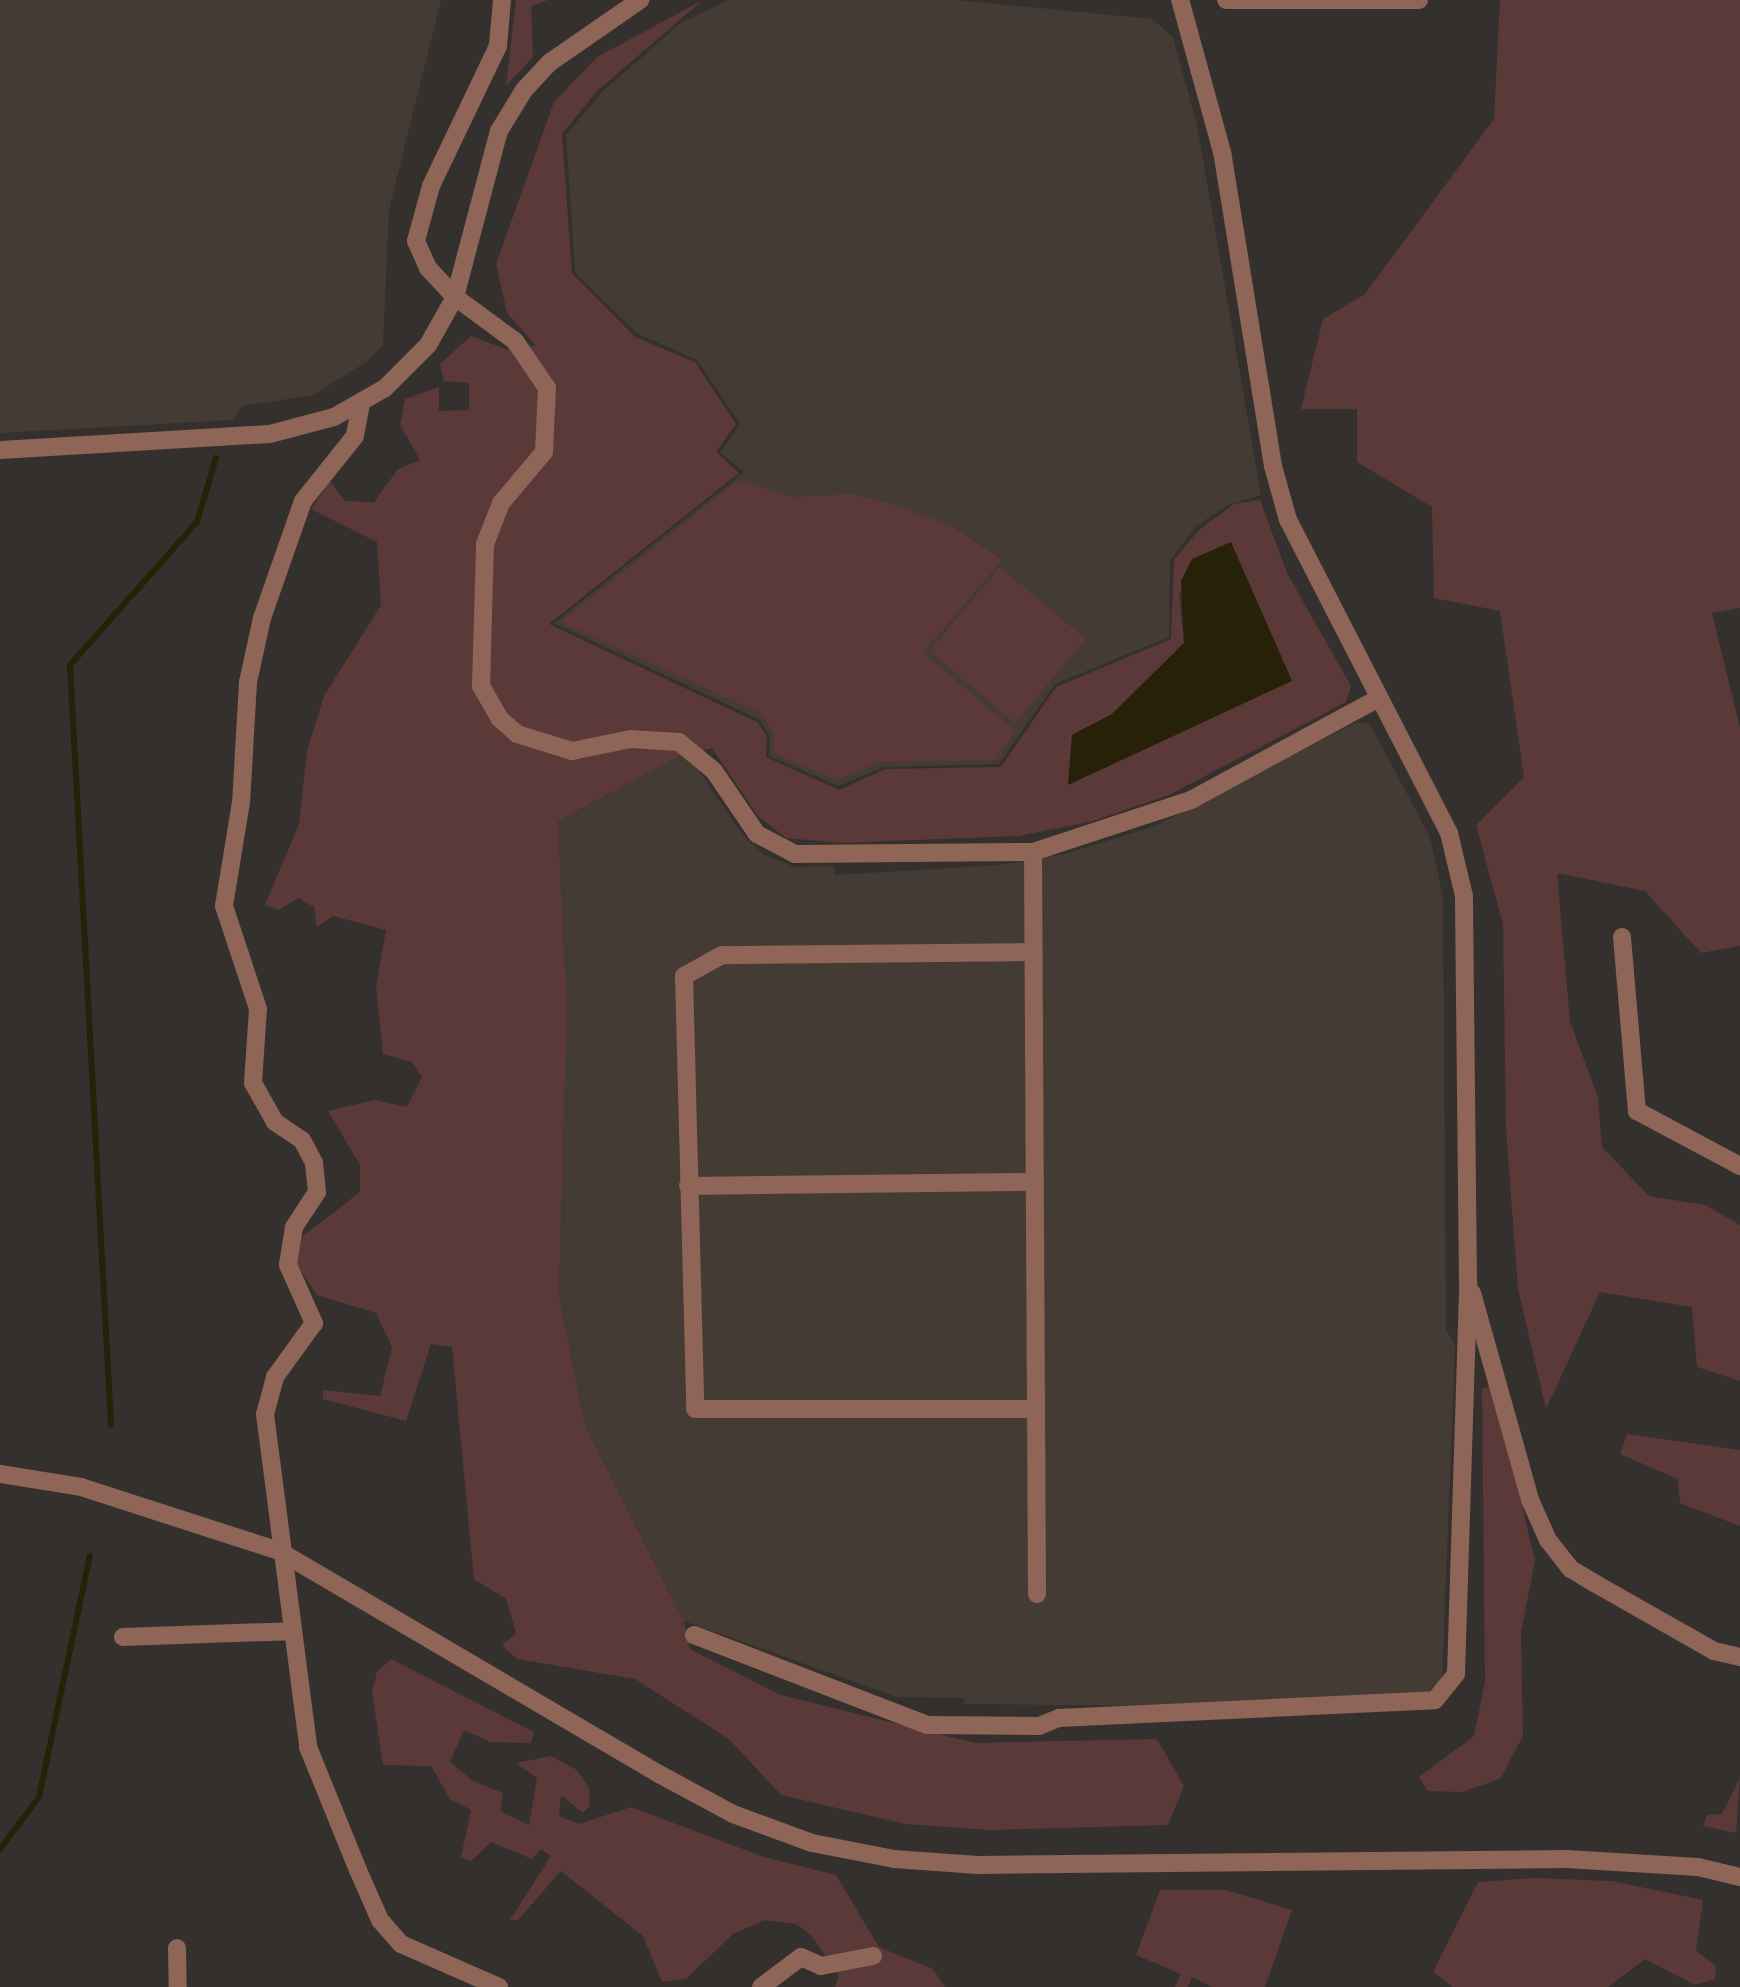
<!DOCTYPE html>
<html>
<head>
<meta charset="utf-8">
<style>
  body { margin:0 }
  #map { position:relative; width:1740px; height:1987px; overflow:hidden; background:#34302d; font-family:Rubik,sans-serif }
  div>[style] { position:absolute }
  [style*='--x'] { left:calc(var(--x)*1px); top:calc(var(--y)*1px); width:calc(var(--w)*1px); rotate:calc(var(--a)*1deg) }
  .built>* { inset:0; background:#443b34 }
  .green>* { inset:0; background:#5a3938; transform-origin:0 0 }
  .water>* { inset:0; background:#272107 }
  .stream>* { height:6px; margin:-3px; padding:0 3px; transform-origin:3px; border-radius:3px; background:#272107 }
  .minor>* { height:18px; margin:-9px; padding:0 9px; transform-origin:9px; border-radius:9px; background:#8e6556 }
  span { translate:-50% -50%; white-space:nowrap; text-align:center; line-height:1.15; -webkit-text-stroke:5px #34302d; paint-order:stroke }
</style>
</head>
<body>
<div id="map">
  <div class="built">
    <i style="clip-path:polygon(0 0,441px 0,389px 210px,383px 345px,368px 361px,313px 395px,243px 406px,233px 420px,0 433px)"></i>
    <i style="clip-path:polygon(729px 0,958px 0,1152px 19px,1173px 37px,1197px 125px,1261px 495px,1228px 505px,1196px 526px,1170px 561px,1169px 637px,1055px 684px,999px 764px,884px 767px,839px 786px,769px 756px,770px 736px,760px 720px,554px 623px,744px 472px,720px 452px,740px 424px,697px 360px,638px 334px,575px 273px,566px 135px,604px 90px,681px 23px)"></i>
    <i style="clip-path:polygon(1357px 722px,1370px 724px,1430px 837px,1443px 897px,1446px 1330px,1455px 1345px,1442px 1680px,1428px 1692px,1194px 1706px,965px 1704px,964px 1698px,897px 1697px,684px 1621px,585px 1426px,559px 1295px,567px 1009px,558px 821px,680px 756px,695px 765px,741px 833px,764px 855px,795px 867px,834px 866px,835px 875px,1000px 865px,1065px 854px,1155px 826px)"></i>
  </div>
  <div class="green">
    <i style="clip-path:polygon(516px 0,548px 0,531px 6px,533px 57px,506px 86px)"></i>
    <i style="clip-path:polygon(evenodd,703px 0,597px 91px,562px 134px,572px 273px,635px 337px,695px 362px,736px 424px,716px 452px,739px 473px,549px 624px,757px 722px,767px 736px,766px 757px,839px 790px,885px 769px,1001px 767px,1056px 687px,1171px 639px,1174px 560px,1199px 530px,1234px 504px,1260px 500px,1287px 573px,1351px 686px,1346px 702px,1169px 795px,1093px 821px,1019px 836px,840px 843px,786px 838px,758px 816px,712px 748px,680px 756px,558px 821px,567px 1009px,559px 1295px,585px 1426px,684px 1621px,690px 1649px,781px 1695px,975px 1743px,1157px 1739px,1184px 1786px,1168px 1825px,989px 1830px,905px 1824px,781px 1795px,729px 1739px,635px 1679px,517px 1659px,502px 1645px,516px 1633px,506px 1599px,474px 1579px,452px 1347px,431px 1344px,406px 1421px,323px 1399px,323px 1390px,380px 1396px,392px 1347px,376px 1313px,317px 1295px,297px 1265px,302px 1237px,360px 1192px,360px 1165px,328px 1111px,374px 1100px,407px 1107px,422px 1077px,412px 1062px,383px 1054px,376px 987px,386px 930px,333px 916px,317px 927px,314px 907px,299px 898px,278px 910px,265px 905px,299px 824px,307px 751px,324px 696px,381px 605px,377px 542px,311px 509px,330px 481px,345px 501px,374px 502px,398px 469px,420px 460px,400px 425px,405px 399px,439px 387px,439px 411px,469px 410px,469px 383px,444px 381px,440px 364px,471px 336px,506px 349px,536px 346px,507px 313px,496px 264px,554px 102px,597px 57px,703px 0,1179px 592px,1292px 681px,1072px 735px,1112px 714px,1184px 643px,1179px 592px)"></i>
    <i style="clip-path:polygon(1500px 0,1740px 0,1740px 608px,1712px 613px,1740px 728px,1740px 946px,1701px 953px,1645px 891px,1557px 873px,1570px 1021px,1598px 1098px,1602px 1147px,1649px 1196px,1705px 1205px,1740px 1225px,1740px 1381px,1697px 1367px,1692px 1307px,1600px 1292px,1546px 1409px,1518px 1289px,1506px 1129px,1503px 924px,1476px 825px,1524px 777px,1500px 611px,1434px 598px,1432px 507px,1357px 462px,1357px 409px,1301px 409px,1323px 319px,1365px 294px,1494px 119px)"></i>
    <i style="clip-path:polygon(738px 480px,794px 497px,851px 494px,892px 504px,952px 526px,1002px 560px,923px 653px,1015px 730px,997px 760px,879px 762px,838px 780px,774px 754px,774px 735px,762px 714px,560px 622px)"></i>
    <i style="left:1000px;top:567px;width:112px;height:110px;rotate:40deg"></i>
    <i style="clip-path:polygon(1494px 1387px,1535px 1561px,1521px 1632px,1523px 1736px,1500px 1779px,1462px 1792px,1428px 1791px,1419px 1777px,1474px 1736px,1485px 1682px,1482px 1388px)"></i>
    <i style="clip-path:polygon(1627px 1434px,1740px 1450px,1740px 1526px,1680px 1503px,1678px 1479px,1620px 1454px)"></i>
    <i style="clip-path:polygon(391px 1659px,534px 1732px,531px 1743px,491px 1742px,464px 1730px,450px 1762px,473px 1781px,503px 1793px,500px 1811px,529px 1825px,537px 1778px,516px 1763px,551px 1756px,577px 1770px,589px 1788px,590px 1806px,583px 1813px,561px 1795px,559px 1816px,579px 1824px,631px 1807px,764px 1857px,836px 1875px,879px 1947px,933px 1969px,945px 1987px,835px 1987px,839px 1976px,812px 1936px,796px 1924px,764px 1920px,733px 1934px,686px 1979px,662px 1982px,643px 1936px,561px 1871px,518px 1920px,510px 1920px,551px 1856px,541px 1849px,532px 1859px,491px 1842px,471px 1861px,461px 1857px,471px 1810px,450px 1799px,431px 1766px,383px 1765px,372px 1691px,377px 1672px)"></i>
    <i style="clip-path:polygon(1740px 1778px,1736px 1833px,1703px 1826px,1707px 1815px,1722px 1814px)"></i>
    <i style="clip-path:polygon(1533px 1878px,1612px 1881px,1703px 1900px,1696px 1951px,1716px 1966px,1715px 1979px,1695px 1985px,1645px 1959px,1608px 1987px,1453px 1987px,1433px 1972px,1478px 1882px)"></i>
    <i style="clip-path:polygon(1160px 1890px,1226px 1890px,1292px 1910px,1265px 1987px,1212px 1987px,1192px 1977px,1188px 1987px,1175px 1987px,1181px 1974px,1136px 1955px)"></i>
  </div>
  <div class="water">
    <i style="clip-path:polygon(1231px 542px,1292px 681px,1068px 785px,1072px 735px,1112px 714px,1184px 643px,1181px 581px,1192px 559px)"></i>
  </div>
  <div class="stream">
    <i style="--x:111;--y:1425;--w:761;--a:-93.09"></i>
    <i style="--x:70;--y:665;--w:191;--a:-48.4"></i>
    <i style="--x:197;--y:522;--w:67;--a:-73.5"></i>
    <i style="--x:0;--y:1849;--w:65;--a:-53.1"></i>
    <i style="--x:39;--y:1797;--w:246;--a:-78.1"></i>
  </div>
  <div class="minor">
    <i style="--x:502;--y:0;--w:46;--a:95"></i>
    <i style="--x:498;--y:46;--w:155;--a:115.6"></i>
    <i style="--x:431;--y:186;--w:57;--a:105.3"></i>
    <i style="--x:416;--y:241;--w:30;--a:66"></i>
    <i style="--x:428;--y:268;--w:40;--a:47"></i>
    <i style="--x:455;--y:297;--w:74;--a:36.3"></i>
    <i style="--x:515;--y:341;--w:57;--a:55.8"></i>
    <i style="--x:547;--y:388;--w:64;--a:92.7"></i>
    <i style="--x:544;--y:452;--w:67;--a:130.1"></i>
    <i style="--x:501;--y:503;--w:44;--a:111.3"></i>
    <i style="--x:485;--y:544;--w:142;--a:91.6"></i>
    <i style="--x:481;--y:686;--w:38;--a:60"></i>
    <i style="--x:500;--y:719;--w:23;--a:41"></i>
    <i style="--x:517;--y:734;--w:58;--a:17.2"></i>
    <i style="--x:572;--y:751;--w:60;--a:-11.5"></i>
    <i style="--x:631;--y:739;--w:48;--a:3.6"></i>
    <i style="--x:679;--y:742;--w:45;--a:39.6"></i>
    <i style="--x:714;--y:771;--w:76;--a:55.7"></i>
    <i style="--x:757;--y:834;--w:43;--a:27.8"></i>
    <i style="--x:795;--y:854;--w:238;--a:-0.5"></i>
    <i style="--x:1033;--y:852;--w:166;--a:-18.2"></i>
    <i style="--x:1191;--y:800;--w:212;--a:-28.5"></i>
    <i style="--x:1226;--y:0;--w:193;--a:0"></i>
    <i style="--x:361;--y:404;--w:33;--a:101"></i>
    <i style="--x:355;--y:436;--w:83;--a:128.7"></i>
    <i style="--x:303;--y:501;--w:124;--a:109.3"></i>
    <i style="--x:262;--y:618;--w:66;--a:102.3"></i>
    <i style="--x:248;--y:682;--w:120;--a:93.3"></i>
    <i style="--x:241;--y:802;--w:105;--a:99.3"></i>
    <i style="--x:224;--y:906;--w:108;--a:71.7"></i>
    <i style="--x:258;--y:1009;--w:74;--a:93.9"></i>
    <i style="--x:253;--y:1083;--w:45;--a:60.6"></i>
    <i style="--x:275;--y:1122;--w:32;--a:34"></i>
    <i style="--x:302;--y:1140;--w:26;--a:62"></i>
    <i style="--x:314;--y:1163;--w:29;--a:84"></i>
    <i style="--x:317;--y:1192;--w:42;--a:123.3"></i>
    <i style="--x:294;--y:1227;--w:38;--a:99"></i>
    <i style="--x:288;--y:1265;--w:64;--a:65.9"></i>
    <i style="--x:314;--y:1323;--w:67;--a:125.8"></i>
    <i style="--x:275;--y:1377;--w:38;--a:105"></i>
    <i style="--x:265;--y:1414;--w:336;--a:82.6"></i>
    <i style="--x:308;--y:1747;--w:133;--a:67.9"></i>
    <i style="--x:358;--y:1870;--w:55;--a:66.3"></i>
    <i style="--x:380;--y:1920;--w:32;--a:49"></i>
    <i style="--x:401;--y:1944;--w:107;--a:23.7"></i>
    <i style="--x:0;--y:450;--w:270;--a:-3.4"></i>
    <i style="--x:270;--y:434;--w:66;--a:-14.9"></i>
    <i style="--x:334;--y:417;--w:59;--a:-29.6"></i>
    <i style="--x:385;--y:388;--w:61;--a:-45"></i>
    <i style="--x:428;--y:345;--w:55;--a:-60.6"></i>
    <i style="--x:455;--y:297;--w:172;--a:-75.2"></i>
    <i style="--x:499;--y:131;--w:48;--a:-58.6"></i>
    <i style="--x:524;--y:90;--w:37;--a:-47"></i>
    <i style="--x:549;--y:63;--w:111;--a:-34.7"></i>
    <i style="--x:1033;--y:852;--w:742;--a:89.69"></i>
    <i style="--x:1622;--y:937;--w:175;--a:85.1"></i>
    <i style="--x:1637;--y:1111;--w:117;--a:28.1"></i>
    <i style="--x:1032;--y:952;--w:310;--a:179.4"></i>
    <i style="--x:722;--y:955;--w:43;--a:151.1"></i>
    <i style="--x:684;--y:976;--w:433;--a:88.5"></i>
    <i style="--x:695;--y:1409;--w:341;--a:0"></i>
    <i style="--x:688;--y:1186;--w:346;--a:-0.7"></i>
    <i style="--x:1472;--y:1293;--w:215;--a:74.3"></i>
    <i style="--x:1530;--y:1500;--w:44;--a:65.8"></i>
    <i style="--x:1548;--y:1540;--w:37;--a:52"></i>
    <i style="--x:1571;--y:1569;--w:29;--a:31"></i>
    <i style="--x:1596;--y:1584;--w:136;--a:29.6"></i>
    <i style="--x:1714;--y:1651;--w:27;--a:13"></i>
    <i style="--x:0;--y:1474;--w:82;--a:9.1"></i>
    <i style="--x:81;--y:1487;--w:208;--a:17.9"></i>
    <i style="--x:279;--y:1551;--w:441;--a:30.4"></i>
    <i style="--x:659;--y:1774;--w:84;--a:28.4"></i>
    <i style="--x:733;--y:1814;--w:84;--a:20.2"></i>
    <i style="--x:812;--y:1843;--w:84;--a:11"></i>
    <i style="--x:894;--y:1859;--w:84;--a:4.1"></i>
    <i style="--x:978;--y:1865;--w:589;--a:-0.58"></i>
    <i style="--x:1567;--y:1859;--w:131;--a:3.5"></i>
    <i style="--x:1698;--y:1867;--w:43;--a:13.4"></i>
    <i style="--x:694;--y:1635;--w:250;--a:21.1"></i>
    <i style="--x:927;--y:1725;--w:112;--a:0.5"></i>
    <i style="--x:1039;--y:1726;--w:22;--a:-22"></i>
    <i style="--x:1059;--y:1718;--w:376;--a:-2.7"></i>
    <i style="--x:1435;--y:1700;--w:33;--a:-51"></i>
    <i style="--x:1456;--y:1674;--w:391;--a:-88.2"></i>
    <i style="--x:1468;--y:1283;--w:387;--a:-90.6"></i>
    <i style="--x:1464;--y:896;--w:65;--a:-103.4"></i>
    <i style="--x:1449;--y:833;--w:352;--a:-117.2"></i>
    <i style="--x:1288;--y:520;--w:56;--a:-105.5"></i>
    <i style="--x:1273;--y:466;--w:318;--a:-99.2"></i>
    <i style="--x:1222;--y:152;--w:158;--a:-105.4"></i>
    <i style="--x:123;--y:1637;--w:168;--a:-2"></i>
    <i style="--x:177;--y:1948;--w:39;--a:89"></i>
    <i style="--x:761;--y:1987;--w:50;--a:-36.9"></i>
    <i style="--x:801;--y:1957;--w:22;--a:24"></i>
    <i style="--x:821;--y:1966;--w:53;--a:-10.9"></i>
  </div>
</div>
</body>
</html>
